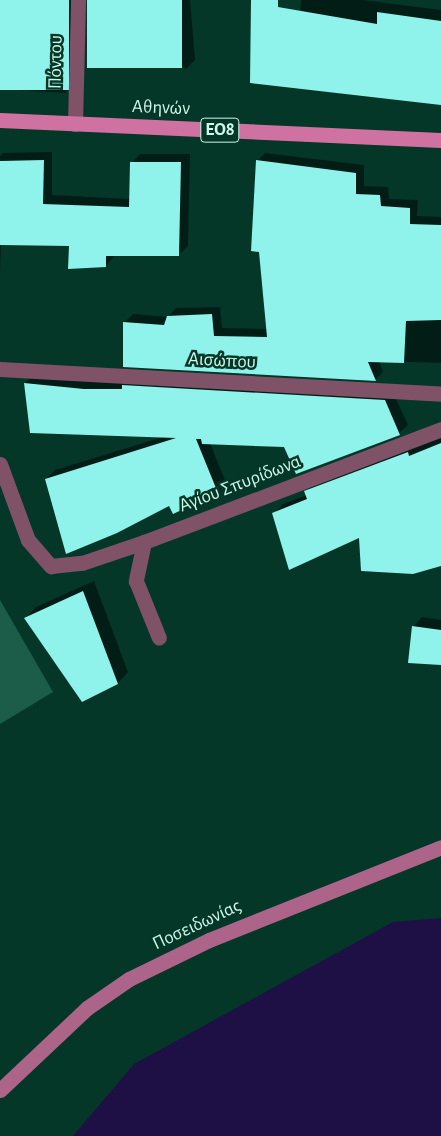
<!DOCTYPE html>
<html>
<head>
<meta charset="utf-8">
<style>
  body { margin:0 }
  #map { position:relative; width:441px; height:1136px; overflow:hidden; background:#053729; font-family:"Alegreya Sans",sans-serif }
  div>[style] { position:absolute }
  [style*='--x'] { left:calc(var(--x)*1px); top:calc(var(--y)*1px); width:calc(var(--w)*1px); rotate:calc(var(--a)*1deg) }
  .green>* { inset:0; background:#1b5d49 }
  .water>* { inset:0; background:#1e1044 }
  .shadow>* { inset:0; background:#0007 }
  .building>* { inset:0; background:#8ff2eb; transform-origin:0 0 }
  .street>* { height:15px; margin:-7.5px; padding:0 7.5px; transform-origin:7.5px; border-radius:7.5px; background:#805268 }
  .secondary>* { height:15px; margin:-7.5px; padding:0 7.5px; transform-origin:7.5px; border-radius:7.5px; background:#ad6489 }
  .primary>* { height:15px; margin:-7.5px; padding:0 7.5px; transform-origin:7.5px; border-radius:7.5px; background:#cf72a1 }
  span { translate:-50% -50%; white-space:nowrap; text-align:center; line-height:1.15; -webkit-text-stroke:5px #053729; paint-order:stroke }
  .shield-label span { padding:1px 4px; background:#053729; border:1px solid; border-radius:4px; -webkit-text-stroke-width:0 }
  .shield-label { font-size:18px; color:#cff8e8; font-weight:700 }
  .street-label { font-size:19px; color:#cff8e8 }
</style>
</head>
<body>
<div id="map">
  <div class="green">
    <i style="clip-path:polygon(0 600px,53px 692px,0 724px)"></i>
  </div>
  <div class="water">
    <i style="clip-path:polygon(441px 918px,441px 1136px,73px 1136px,134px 1064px,393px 922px)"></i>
  </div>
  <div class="shadow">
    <i style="clip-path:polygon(0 0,77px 0,75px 84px,65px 93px,0 89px)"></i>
    <i style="clip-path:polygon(89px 0,190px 0,195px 60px,186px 69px)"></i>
    <i style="clip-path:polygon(301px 0,363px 0,441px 10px,441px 104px,295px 86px)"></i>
    <i style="clip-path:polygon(52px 152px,52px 195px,130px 199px,131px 163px,140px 154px,190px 154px,188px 246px,179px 255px,115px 255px,106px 266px,70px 245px,1px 244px,0 273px,0 156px,3px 153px)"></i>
    <i style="clip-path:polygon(265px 153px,364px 165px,364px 186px,388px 187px,389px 199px,418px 200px,417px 216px,441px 217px,441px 363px,379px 361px,383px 372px,375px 380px,124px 323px,133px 314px,168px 317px,176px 308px,220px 307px,222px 328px,267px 329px,257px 161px)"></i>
    <i style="clip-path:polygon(34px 374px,393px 392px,408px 425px,399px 433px,285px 446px,210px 443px,226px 483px,218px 492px,173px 512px,170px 504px,46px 479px,55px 470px,163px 437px,31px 432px,25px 383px)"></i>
    <i style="clip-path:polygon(441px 437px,441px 565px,360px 537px,274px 514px,283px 504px,307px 495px,305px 492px,315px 482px)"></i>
    <i style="clip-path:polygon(94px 581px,128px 672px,118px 683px,82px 700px,26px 618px,36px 607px)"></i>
    <i style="clip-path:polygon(422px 617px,441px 620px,441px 664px,413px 627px)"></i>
  </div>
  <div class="building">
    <i style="left:0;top:0;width:69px;height:90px"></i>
    <i style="left:87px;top:0;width:95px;height:68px"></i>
    <i style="clip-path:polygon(251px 0,278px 0,278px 7px,377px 24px,377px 12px,441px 21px,441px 105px,250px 83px)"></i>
    <i style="clip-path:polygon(44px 160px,43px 204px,129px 207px,130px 162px,181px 162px,179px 256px,106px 256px,106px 267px,68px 269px,69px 246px,0 245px,0 161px)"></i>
    <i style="clip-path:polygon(256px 160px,356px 173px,356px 194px,380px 195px,381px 206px,410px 208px,410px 224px,441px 225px,441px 320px,406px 321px,404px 363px,368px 362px,376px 381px,123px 367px,123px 322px,164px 325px,167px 316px,212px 314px,214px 336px,267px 337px,259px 252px,251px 251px)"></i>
    <i style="clip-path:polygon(24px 383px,84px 389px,122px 389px,122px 385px,385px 400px,400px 435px,296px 474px,284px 447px,202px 444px,201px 439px,196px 439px,218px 493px,173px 514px,169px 506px,117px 533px,66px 554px,45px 479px,176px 438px,30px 433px)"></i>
    <i style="clip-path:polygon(441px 443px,441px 566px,413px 574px,361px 571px,359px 538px,289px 570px,272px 513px,307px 499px,304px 491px,408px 452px,409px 456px)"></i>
    <i style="clip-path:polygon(83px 591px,118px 684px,82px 702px,24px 618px)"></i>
    <i style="clip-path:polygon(412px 626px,441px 630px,441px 665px,408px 663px)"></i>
  </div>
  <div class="street">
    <i style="--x:75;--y:124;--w:124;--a:-88.6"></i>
    <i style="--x:0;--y:369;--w:442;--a:3.2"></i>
    <i style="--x:0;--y:464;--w:81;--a:69.8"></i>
    <i style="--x:28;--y:540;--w:35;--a:49"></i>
    <i style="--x:51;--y:566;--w:31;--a:-6"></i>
    <i style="--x:82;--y:563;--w:65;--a:-18.7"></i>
    <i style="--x:144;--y:542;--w:318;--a:-20.8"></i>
    <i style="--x:144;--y:542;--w:40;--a:102"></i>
    <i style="--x:136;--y:581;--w:61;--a:68"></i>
  </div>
  <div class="secondary">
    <i style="--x:0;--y:1090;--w:120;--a:-43.3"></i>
    <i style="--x:87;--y:1008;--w:51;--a:-34.6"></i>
    <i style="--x:129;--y:979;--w:89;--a:-26"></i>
    <i style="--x:209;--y:940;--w:250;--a:-21.8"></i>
  </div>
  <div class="primary">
    <i style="--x:0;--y:120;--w:441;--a:2.6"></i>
  </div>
  <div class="shield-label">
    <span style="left:220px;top:130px">ΕΟ8</span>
  </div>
  <div class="street-label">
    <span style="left:56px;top:62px;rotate:-89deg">Πόντου</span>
    <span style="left:161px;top:108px;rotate:2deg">Αθηνών</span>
    <span style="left:222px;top:361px;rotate:3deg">Αισώπου</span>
    <span style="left:240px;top:484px;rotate:-21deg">Αγίου Σπυρίδωνα</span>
    <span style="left:197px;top:925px;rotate:-25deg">Ποσειδωνίας</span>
  </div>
</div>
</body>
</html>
